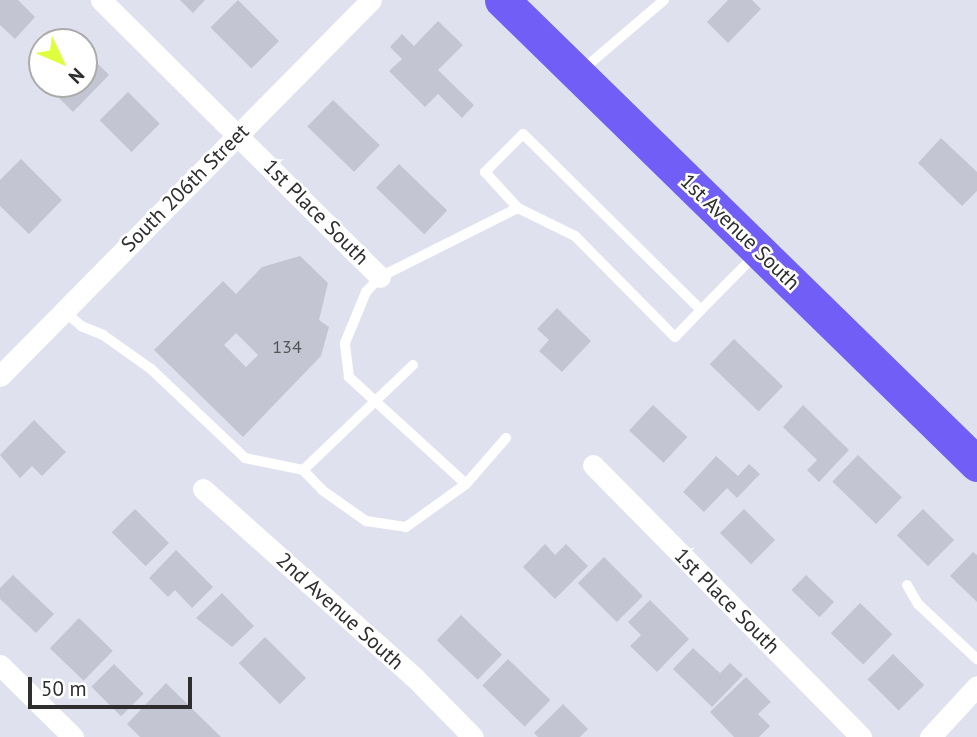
<!DOCTYPE html>
<html>
<head>
<meta charset="utf-8">
<style>
  body { margin:0 }
  #map { position:relative; width:977px; height:737px; overflow:hidden; background:#e0e1ef; font-family:"PT Sans",sans-serif }
  div>[style] { position:absolute }
  [style*='--x'] { left:calc(var(--x)*1px); top:calc(var(--y)*1px); width:calc(var(--w)*1px); rotate:calc(var(--a)*1deg) }
  .building>* { inset:0; background:#c4c5d2; transform-origin:0 0 }
  .lane>* { height:10px; margin:-5px; padding:0 5px; transform-origin:5px; border-radius:5px; background:#fff }
  .street>* { height:21px; margin:-10.5px; padding:0 10.5px; transform-origin:10.5px; border-radius:10.5px; background:#fff }
  .primary>* { height:35px; margin:-17.5px; padding:0 17.5px; transform-origin:17.5px; border-radius:17.5px; background:#715ef6 }
  span { translate:-50% -50%; white-space:nowrap; text-align:center; line-height:1.15; -webkit-text-stroke:5px #fff; paint-order:stroke }
  .number-label { font-size:18px; color:#545457 }
  .number-label span { -webkit-text-stroke-width:0 }
  .street-label { font-size:21px; color:#2e2e2e }
  .north { position:absolute; left:28px; top:28px; width:70px; height:70px; box-sizing:border-box; background:#fff; border:2px solid #ababab; border-radius:50%; rotate:134deg; font-size:19px; font-weight:700; line-height:28px; text-align:center; color:#2e2e2e }
  .north::after { content:''; display:block; margin:auto; width:24px; height:32px; background:#deff3d; clip-path:polygon(50% 0,100% 100%,50% 72%,0 100%) }
  .scale { position:absolute; left:28px; top:677px; width:164px; height:32px; box-sizing:border-box; border:4px solid #2e2e2e; border-top:0; padding-left:9px; font-size:21px; line-height:24px; white-space:nowrap; color:#2e2e2e; -webkit-text-stroke:5px #fff; paint-order:stroke }
</style>
</head>
<body>
<div id="map">
  <div class="building">
    <i style="clip-path:polygon(0 0,18px 0,35px 17px,15px 39px,0 25px)"></i>
    <i style="clip-path:polygon(180px 0,205px 0,193px 13px)"></i>
    <i style="left:238px;top:0;width:58px;height:39px;rotate:45deg"></i>
    <i style="clip-path:polygon(728px 0,752px 0,761px 9px,728px 43px,707px 22px)"></i>
    <i style="clip-path:polygon(438px 21px,463px 45px,438px 70px,474px 105px,462px 118px,438px 94px,425px 107px,389px 71px,402px 59px,390px 47px,402px 34px,414px 46px)"></i>
    <i style="clip-path:polygon(84px 50px,109px 75px,73px 112px,45px 84px,84px 84px)"></i>
    <i style="left:128px;top:92px;width:45px;height:40px;rotate:45deg"></i>
    <i style="left:333px;top:100px;width:65px;height:37px;rotate:44deg"></i>
    <i style="clip-path:polygon(941px 138px,977px 172px,977px 191px,962px 206px,918px 163px)"></i>
    <i style="clip-path:polygon(21px 159px,62px 200px,29px 234px,0 206px,0 180px)"></i>
    <i style="left:399px;top:164px;width:67px;height:33px;rotate:44deg"></i>
    <i style="clip-path:polygon(evenodd,300px 256px,328px 283px,319px 320px,329px 327px,321px 356px,243px 437px,154px 350px,223px 281px,236px 294px,262px 267px,300px 256px,236px 333px,258px 355px,246px 367px,224px 345px,236px 333px)"></i>
    <i style="clip-path:polygon(557px 308px,591px 341px,562px 372px,539px 351px,549px 340px,537px 329px)"></i>
    <i style="left:734px;top:339px;width:68px;height:35px;rotate:44deg"></i>
    <i style="left:653px;top:405px;width:47px;height:35px;rotate:43deg"></i>
    <i style="clip-path:polygon(803px 405px,849px 450px,819px 482px,807px 470px,817px 460px,783px 427px)"></i>
    <i style="clip-path:polygon(34px 420px,66px 452px,42px 476px,32px 466px,20px 478px,0 455px)"></i>
    <i style="left:858px;top:455px;width:61px;height:37px;rotate:44deg"></i>
    <i style="clip-path:polygon(716px 456px,738px 476px,749px 464px,760px 474px,737px 498px,727px 488px,704px 512px,683px 492px)"></i>
    <i style="left:135px;top:509px;width:48px;height:33px;rotate:45deg"></i>
    <i style="left:744px;top:509px;width:44px;height:34px;rotate:45deg"></i>
    <i style="left:923px;top:509px;width:44px;height:37px;rotate:45deg"></i>
    <i style="clip-path:polygon(545px 544px,555px 555px,566px 544px,588px 566px,555px 599px,523px 567px)"></i>
    <i style="clip-path:polygon(176px 550px,213px 587px,192px 608px,175px 590px,168px 597px,149px 578px)"></i>
    <i style="clip-path:polygon(973px 552px,977px 555px,977px 602px,950px 576px)"></i>
    <i style="left:604px;top:557px;width:55px;height:37px;rotate:45deg"></i>
    <i style="clip-path:polygon(13px 575px,54px 614px,36px 633px,0 599px,0 588px)"></i>
    <i style="left:806px;top:575px;width:39px;height:21px;rotate:44deg"></i>
    <i style="clip-path:polygon(222px 593px,254px 626px,232px 647px,196px 618px)"></i>
    <i style="clip-path:polygon(650px 600px,689px 639px,657px 672px,630px 646px,641px 635px,628px 622px)"></i>
    <i style="left:860px;top:603px;width:45px;height:42px;rotate:44deg"></i>
    <i style="left:461px;top:615px;width:57px;height:35px;rotate:44deg"></i>
    <i style="left:79px;top:618px;width:47px;height:42px;rotate:44deg"></i>
    <i style="left:265px;top:637px;width:58px;height:37px;rotate:45deg"></i>
    <i style="clip-path:polygon(693px 648px,720px 673px,730px 663px,743px 675px,712px 707px,673px 669px)"></i>
    <i style="left:893px;top:654px;width:44px;height:36px;rotate:45deg"></i>
    <i style="left:508px;top:659px;width:59px;height:37px;rotate:44deg"></i>
    <i style="left:114px;top:664px;width:42px;height:32px;rotate:45deg"></i>
    <i style="clip-path:polygon(746px 677px,771px 702px,758px 714px,770px 726px,759px 737px,734px 737px,710px 712px)"></i>
    <i style="clip-path:polygon(166px 683px,221px 737px,140px 737px,127px 724px)"></i>
    <i style="clip-path:polygon(563px 704px,588px 729px,580px 737px,538px 737px,534px 733px)"></i>
  </div>
  <div class="lane">
    <i style="--x:581;--y:71;--w:109;--a:-40.5"></i>
    <i style="--x:701;--y:310;--w:250;--a:-135.3"></i>
    <i style="--x:523;--y:134;--w:54;--a:135"></i>
    <i style="--x:485;--y:172;--w:49;--a:47.5"></i>
    <i style="--x:518;--y:208;--w:64;--a:26.2"></i>
    <i style="--x:575;--y:236;--w:142;--a:45.3"></i>
    <i style="--x:675;--y:337;--w:37;--a:-46"></i>
    <i style="--x:701;--y:310;--w:77;--a:-45.5"></i>
    <i style="--x:64;--y:311;--w:23;--a:41"></i>
    <i style="--x:81;--y:326;--w:24;--a:22"></i>
    <i style="--x:103;--y:335;--w:59;--a:35.3"></i>
    <i style="--x:151;--y:369;--w:129;--a:43.4"></i>
    <i style="--x:245;--y:458;--w:59;--a:11.7"></i>
    <i style="--x:413;--y:365;--w:152;--a:136.3"></i>
    <i style="--x:303;--y:470;--w:28;--a:46"></i>
    <i style="--x:322;--y:490;--w:54;--a:35.2"></i>
    <i style="--x:366;--y:521;--w:40;--a:8.5"></i>
    <i style="--x:406;--y:527;--w:74;--a:-35.6"></i>
    <i style="--x:466;--y:484;--w:61;--a:-49"></i>
    <i style="--x:466;--y:484;--w:159;--a:-137.6"></i>
    <i style="--x:349;--y:377;--w:34;--a:-97"></i>
    <i style="--x:345;--y:343;--w:55;--a:-67.6"></i>
    <i style="--x:366;--y:292;--w:21;--a:-47"></i>
    <i style="--x:380;--y:277;--w:154;--a:-26.6"></i>
    <i style="--x:907;--y:585;--w:22;--a:60"></i>
    <i style="--x:918;--y:604;--w:81;--a:43"></i>
  </div>
  <div class="street">
    <i style="--x:101;--y:0;--w:393;--a:44.8"></i>
    <i style="--x:0;--y:376;--w:528;--a:-45.38"></i>
    <i style="--x:593;--y:465;--w:382;--a:45.4"></i>
    <i style="--x:203;--y:489;--w:285;--a:41.7"></i>
    <i style="--x:416;--y:679;--w:81;--a:45.5"></i>
    <i style="--x:0;--y:665;--w:103;--a:44.6"></i>
    <i style="--x:930;--y:737;--w:69;--a:-47.3"></i>
  </div>
  <div class="primary">
    <i style="--x:502;--y:0;--w:664;--a:44.33"></i>
  </div>
  <div class="number-label">
    <span style="left:287px;top:347px">134</span>
  </div>
  <div class="street-label">
    <span style="left:185px;top:188px;rotate:-45deg">South 206th Street</span>
    <span style="left:316px;top:212px;rotate:45deg">1st Place South</span>
    <span style="left:740px;top:232px;rotate:44deg">1st Avenue South</span>
    <span style="left:727px;top:601px;rotate:45deg">1st Place South</span>
    <span style="left:340px;top:611px;rotate:42deg">2nd Avenue South</span>
  </div>
  <div class="north">N</div>
  <div class="scale">50 m</div>
</div>
</body>
</html>
